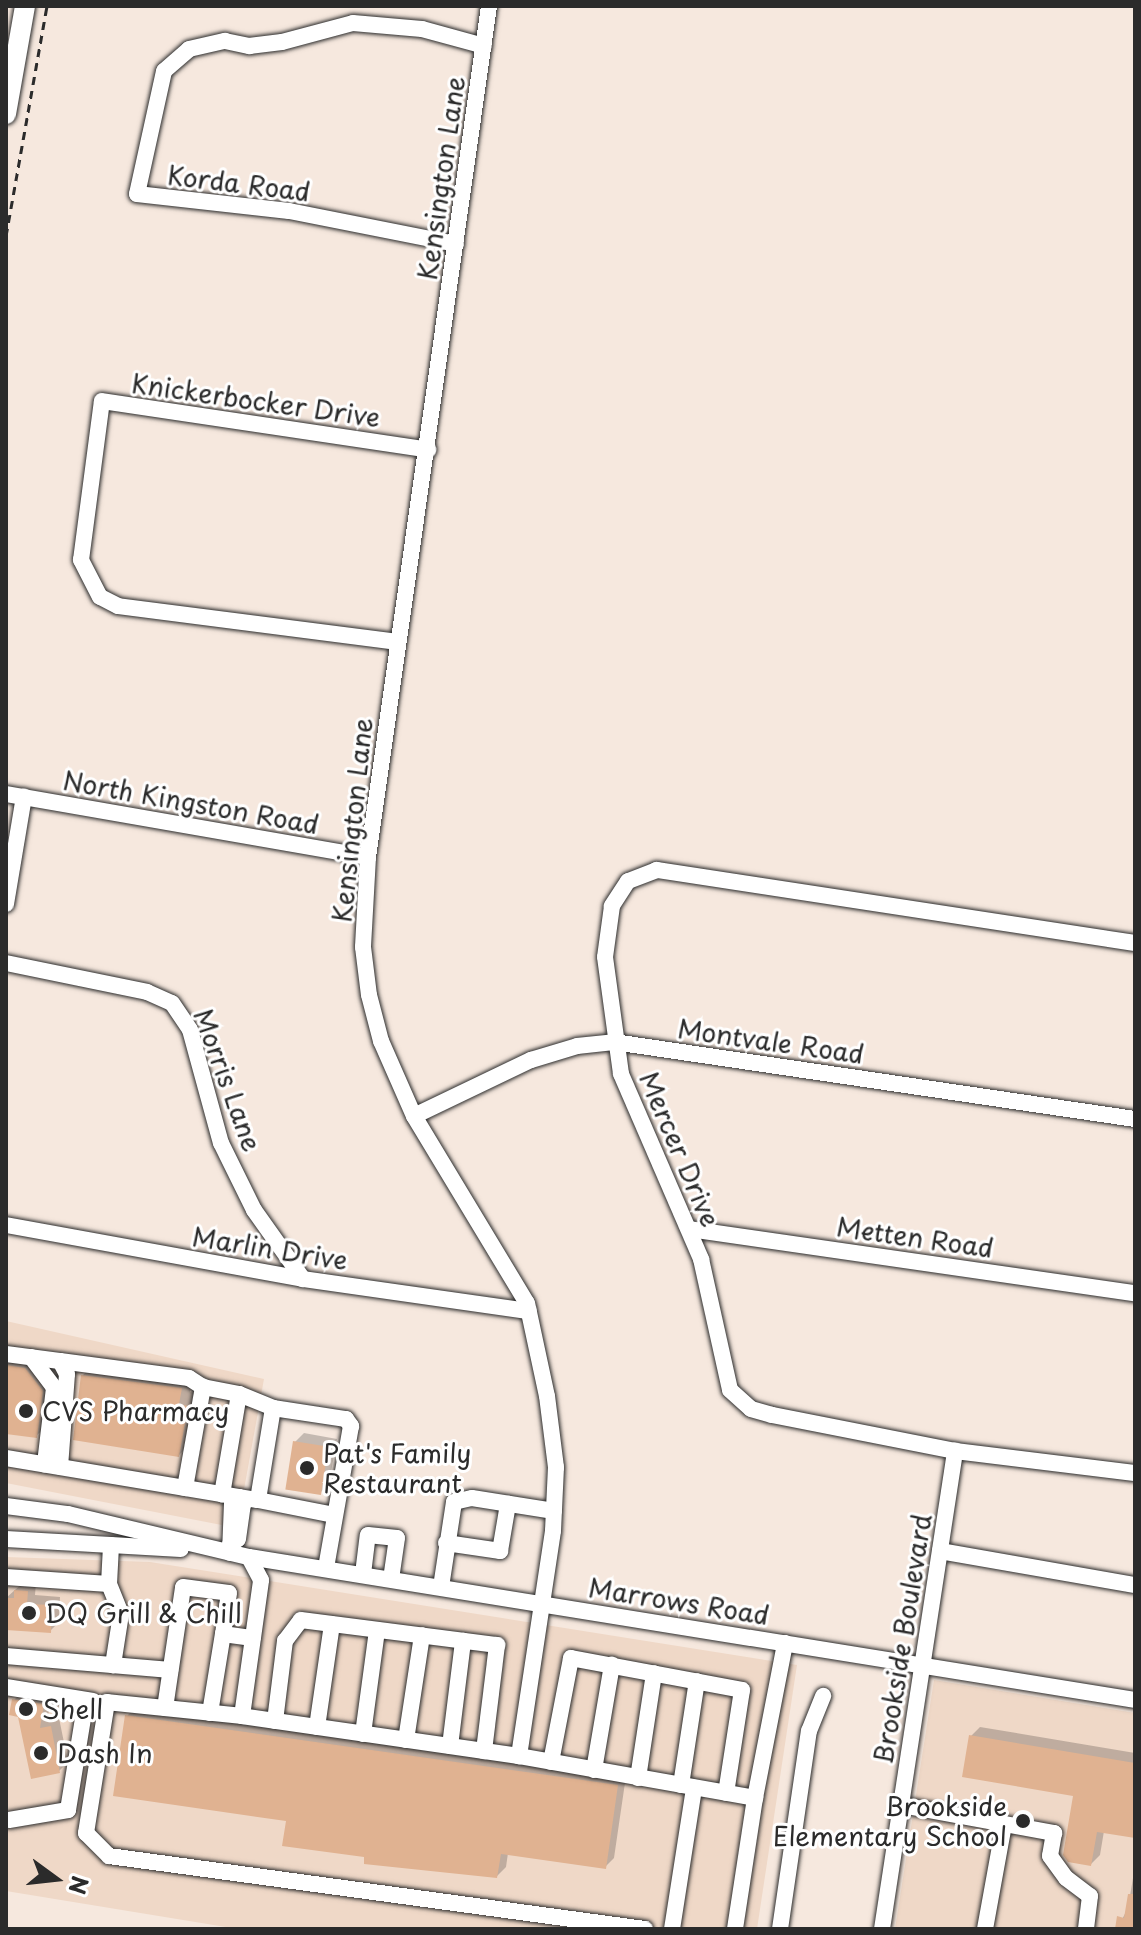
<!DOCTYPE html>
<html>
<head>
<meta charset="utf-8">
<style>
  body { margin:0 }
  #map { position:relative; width:1141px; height:1935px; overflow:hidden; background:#f6e8de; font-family:"Playpen Sans",sans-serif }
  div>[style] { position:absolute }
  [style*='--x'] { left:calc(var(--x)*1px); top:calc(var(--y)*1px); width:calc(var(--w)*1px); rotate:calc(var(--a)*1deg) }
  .built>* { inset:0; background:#efd8c7 }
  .shadow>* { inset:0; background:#0003 }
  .building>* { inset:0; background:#e0b291; transform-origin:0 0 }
  .path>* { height:3px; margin-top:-1.5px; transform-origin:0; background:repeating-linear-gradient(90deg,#2b2b2b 0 8px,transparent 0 14px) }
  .roads { filter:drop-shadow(0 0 2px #2b2b2b) drop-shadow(0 0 2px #2b2b2b) }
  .minor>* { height:16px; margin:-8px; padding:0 8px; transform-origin:8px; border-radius:8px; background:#fff }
  .major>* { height:20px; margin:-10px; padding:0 10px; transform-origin:10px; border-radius:10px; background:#fff }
  .dots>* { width:22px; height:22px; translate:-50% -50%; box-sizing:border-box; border:4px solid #fff; border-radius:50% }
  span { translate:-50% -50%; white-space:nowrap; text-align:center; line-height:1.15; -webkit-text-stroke:6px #fff; paint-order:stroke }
  .street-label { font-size:26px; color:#2b2b2b }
  .poi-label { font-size:26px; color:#2b2b2b }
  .left { translate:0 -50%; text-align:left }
  .right { translate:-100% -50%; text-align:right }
  .frame { position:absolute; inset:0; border:8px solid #2b2b2b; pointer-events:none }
  .north { position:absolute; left:16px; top:1839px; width:80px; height:80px; -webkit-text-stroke:6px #fff; paint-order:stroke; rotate:105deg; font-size:22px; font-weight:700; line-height:32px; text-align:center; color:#2b2b2b }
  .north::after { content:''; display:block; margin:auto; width:28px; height:36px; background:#2b2b2b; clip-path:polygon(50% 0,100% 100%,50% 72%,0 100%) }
</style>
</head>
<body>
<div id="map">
  <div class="built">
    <i style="clip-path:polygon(6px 1321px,264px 1379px,237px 1528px,6px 1483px)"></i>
    <i style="clip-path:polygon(6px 1557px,150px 1562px,797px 1665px,757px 1929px,238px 1929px,6px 1891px)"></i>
    <i style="clip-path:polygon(934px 1680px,1135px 1713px,1135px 1929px,895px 1929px)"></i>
  </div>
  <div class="shadow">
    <i style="clip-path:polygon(6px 1351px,54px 1378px,49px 1424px,36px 1436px,6px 1432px)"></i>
    <i style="clip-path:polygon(95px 1363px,193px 1376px,190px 1392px,200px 1394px,191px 1443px,179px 1455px,82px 1376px)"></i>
    <i style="clip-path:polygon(304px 1433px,337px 1439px,329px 1483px,320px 1493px,295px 1442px)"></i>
    <i style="clip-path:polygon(25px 1581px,36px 1582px,35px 1595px,60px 1597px,59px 1622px,50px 1631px,6px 1620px,6px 1598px)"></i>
    <i style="clip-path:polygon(23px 1691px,52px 1696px,47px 1721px,59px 1718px,68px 1762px,59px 1771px,14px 1700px)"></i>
    <i style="clip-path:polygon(136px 1707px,626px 1776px,614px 1858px,605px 1867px,508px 1853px,506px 1867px,497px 1876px,367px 1856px,288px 1819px,127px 1716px)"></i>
    <i style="clip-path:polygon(980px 1727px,1135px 1753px,1135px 1836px,1104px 1831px,1100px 1855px,1091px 1864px,1075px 1794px,971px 1736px)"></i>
    <i style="clip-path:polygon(1135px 1866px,1135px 1929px,1117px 1929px,1128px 1908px)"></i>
  </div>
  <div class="building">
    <i style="clip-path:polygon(6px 1365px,25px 1368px,43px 1391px,37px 1438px,6px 1434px)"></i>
    <i style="clip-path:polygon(81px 1375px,182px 1388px,179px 1404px,188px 1406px,179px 1457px,73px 1440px)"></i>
    <i style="left:293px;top:1441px;width:36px;height:49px;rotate:9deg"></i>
    <i style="clip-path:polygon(14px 1590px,28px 1591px,27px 1604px,52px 1605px,51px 1633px,6px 1630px,6px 1598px,14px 1598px)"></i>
    <i style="clip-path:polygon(12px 1699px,44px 1704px,40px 1728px,51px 1726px,60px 1773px,31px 1779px,18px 1717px,9px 1715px)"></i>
    <i style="clip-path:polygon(125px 1715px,618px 1785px,606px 1869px,501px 1854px,497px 1878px,364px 1864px,364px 1857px,282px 1846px,286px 1821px,113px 1796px)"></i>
    <i style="clip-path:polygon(969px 1735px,1135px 1763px,1135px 1838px,1097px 1832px,1091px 1866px,1068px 1862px,1063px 1855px,1073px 1796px,962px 1777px)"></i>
    <i style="clip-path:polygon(1128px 1894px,1135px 1894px,1135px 1929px,1115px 1929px,1117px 1916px,1124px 1918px)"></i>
  </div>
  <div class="path">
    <i style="--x:6;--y:236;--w:234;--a:-79.9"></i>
  </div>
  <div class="roads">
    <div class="minor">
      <i style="--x:489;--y:6;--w:860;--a:98.09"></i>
      <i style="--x:368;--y:857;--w:90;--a:93.2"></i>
      <i style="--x:363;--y:947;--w:48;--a:82.9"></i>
      <i style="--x:369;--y:995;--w:48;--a:75.4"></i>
      <i style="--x:381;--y:1041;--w:82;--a:66.3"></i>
      <i style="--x:414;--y:1116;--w:218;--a:58.9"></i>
      <i style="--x:527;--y:1303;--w:95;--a:77.9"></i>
      <i style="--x:547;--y:1396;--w:72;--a:82.8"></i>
      <i style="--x:556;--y:1467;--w:64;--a:92.7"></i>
      <i style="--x:553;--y:1531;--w:228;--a:98.6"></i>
      <i style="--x:519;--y:1756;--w:240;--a:10.1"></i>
      <i style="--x:755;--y:1798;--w:133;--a:98.7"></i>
      <i style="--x:456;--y:244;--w:170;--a:-168.8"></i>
      <i style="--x:289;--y:211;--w:153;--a:-173.6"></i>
      <i style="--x:137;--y:194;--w:126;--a:-77.6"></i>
      <i style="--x:164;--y:71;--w:33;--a:-41"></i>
      <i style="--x:189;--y:49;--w:37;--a:-13"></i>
      <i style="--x:225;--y:41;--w:25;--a:12"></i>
      <i style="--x:249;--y:46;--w:33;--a:-7"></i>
      <i style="--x:282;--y:42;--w:73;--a:-15"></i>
      <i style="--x:353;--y:23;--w:69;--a:5"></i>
      <i style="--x:422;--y:29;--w:64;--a:15.3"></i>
      <i style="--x:398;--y:642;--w:282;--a:-172.7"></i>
      <i style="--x:118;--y:606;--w:20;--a:-153"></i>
      <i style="--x:100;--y:597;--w:42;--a:-117.2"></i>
      <i style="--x:81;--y:560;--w:160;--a:-82.5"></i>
      <i style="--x:102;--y:401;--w:330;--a:8.5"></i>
      <i style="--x:6;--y:794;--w:367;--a:9.9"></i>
      <i style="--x:6;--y:904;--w:109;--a:-80.5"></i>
      <i style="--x:1135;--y:943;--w:484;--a:-171.3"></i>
      <i style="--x:657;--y:870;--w:31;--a:159"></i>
      <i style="--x:628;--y:881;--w:30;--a:123"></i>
      <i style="--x:612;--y:906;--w:51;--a:97.8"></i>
      <i style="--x:605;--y:957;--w:118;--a:82.2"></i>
      <i style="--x:621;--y:1074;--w:202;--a:66.6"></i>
      <i style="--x:701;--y:1259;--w:134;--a:77.5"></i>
      <i style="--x:730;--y:1390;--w:28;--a:42"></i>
      <i style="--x:751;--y:1409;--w:22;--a:16"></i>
      <i style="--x:772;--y:1415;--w:187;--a:11.1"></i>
      <i style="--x:955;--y:1451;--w:181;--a:7"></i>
      <i style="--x:6;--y:963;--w:144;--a:11.6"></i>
      <i style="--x:147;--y:992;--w:27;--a:24"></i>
      <i style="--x:172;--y:1003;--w:32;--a:56"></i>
      <i style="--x:190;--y:1030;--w:117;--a:74.7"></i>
      <i style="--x:221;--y:1143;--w:75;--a:63.8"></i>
      <i style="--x:254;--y:1210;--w:85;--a:54.6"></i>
      <i style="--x:414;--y:1116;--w:130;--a:-25.6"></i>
      <i style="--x:531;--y:1060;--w:48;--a:-16.9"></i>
      <i style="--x:577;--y:1046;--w:37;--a:-6"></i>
      <i style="--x:614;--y:1042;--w:527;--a:8.41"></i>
      <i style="--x:6;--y:1225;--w:302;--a:10.3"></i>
      <i style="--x:303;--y:1279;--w:228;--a:8.1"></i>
      <i style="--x:689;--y:1229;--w:451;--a:8.2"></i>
      <i style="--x:6;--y:1354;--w:54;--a:7.4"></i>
      <i style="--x:60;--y:1361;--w:15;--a:62"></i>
      <i style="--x:67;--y:1374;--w:93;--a:94.3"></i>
      <i style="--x:31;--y:1357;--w:39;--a:53"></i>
      <i style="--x:54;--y:1388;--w:77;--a:96.8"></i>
      <i style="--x:60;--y:1361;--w:130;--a:7.5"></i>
      <i style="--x:189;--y:1378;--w:17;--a:33"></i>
      <i style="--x:203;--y:1387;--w:37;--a:11"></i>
      <i style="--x:239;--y:1394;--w:102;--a:99.6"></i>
      <i style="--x:239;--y:1394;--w:37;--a:22"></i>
      <i style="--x:273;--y:1408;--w:93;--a:99.3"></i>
      <i style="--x:258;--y:1500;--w:77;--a:11.2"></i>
      <i style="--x:273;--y:1408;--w:74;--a:8.6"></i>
      <i style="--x:346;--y:1419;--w:9;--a:54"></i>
      <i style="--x:351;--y:1426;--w:144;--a:100"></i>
      <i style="--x:6;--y:1458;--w:255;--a:9.5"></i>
      <i style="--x:185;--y:1488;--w:103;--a:-79.9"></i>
      <i style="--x:6;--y:1506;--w:63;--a:7.4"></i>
      <i style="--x:68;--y:1514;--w:186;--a:13.4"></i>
      <i style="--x:249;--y:1557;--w:897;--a:9.17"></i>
      <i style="--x:6;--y:1539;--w:175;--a:3.3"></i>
      <i style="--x:446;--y:1543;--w:55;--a:8.4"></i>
      <i style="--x:500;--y:1551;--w:48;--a:-80.3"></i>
      <i style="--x:230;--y:1544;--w:9;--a:-32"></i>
      <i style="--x:238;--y:1539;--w:34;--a:-82"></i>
      <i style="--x:243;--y:1505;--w:9;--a:-117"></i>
      <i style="--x:940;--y:1551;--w:198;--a:9.9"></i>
      <i style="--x:230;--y:1553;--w:50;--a:-87.7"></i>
      <i style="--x:232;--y:1503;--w:9;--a:-41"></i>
      <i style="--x:363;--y:1574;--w:39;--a:-83"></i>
      <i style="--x:368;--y:1535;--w:29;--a:6"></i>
      <i style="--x:397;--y:1538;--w:41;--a:98.3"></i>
      <i style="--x:6;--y:1577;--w:103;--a:3.9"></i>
      <i style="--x:109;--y:1584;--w:32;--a:68"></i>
      <i style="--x:121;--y:1614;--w:52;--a:98.9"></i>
      <i style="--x:109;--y:1584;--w:39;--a:-87"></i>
      <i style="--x:441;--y:1587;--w:86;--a:-81.3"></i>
      <i style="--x:454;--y:1502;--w:18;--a:-13"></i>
      <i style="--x:472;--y:1498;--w:83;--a:9"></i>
      <i style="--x:6;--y:1656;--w:165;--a:4.9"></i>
      <i style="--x:6;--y:1687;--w:88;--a:9.1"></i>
      <i style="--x:165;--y:1708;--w:122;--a:-81.5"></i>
      <i style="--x:183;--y:1587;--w:46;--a:7.4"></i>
      <i style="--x:229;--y:1593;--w:41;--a:98.3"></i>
      <i style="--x:223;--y:1634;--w:30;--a:8"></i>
      <i style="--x:210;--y:1713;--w:80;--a:-80.7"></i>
      <i style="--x:242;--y:1716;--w:137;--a:-82"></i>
      <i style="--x:261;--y:1580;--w:26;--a:-118"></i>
      <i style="--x:275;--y:1721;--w:81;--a:-82.9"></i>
      <i style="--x:285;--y:1641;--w:26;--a:-53"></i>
      <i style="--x:301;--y:1620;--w:198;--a:7.3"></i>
      <i style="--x:497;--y:1645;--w:107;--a:97"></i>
      <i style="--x:317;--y:1727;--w:104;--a:-81.7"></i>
      <i style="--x:363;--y:1734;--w:105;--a:-82.3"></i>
      <i style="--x:406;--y:1740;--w:106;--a:-81.3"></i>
      <i style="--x:450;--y:1746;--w:106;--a:-82.9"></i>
      <i style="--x:519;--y:1756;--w:280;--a:-171.8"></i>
      <i style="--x:242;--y:1716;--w:136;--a:-174.1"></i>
      <i style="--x:107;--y:1702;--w:133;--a:99.1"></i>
      <i style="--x:86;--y:1833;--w:33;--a:45"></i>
      <i style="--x:109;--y:1856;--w:541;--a:7.76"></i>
      <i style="--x:551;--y:1762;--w:106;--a:-79.1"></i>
      <i style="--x:571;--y:1658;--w:174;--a:10.6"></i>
      <i style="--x:742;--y:1690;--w:104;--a:98.8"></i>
      <i style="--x:594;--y:1770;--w:107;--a:-80.3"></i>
      <i style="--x:638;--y:1778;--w:106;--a:-81.3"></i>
      <i style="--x:681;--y:1785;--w:105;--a:-81.3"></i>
      <i style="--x:755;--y:1798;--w:158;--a:-79"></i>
      <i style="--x:901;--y:1805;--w:156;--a:10.4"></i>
      <i style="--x:1054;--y:1833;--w:23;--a:100"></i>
      <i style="--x:1050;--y:1856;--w:27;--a:54"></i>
      <i style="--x:1066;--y:1878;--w:30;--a:37"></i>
      <i style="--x:1090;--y:1896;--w:33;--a:97"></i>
      <i style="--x:9;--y:1820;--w:60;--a:-9.6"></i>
      <i style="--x:68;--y:1810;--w:111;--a:-80.7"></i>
      <i style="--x:672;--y:1929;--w:143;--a:-81.1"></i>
      <i style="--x:780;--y:1929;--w:200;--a:-81.7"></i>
      <i style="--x:809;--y:1731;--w:38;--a:-68"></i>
      <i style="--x:882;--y:1929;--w:484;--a:-81.3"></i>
      <i style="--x:985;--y:1929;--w:107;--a:-79.7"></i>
    </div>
    <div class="major">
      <i style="--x:6;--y:114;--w:110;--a:-80"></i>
    </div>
  </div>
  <div class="dots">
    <i style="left:26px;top:1411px;background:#2b2b2b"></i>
    <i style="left:307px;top:1468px;background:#2b2b2b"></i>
    <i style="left:29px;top:1613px;background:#2b2b2b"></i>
    <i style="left:26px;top:1709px;background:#2b2b2b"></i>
    <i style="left:41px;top:1753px;background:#2b2b2b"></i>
    <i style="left:1023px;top:1821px;background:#2b2b2b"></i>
  </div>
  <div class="street-label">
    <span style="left:441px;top:178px;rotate:-82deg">Kensington Lane</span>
    <span style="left:239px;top:183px;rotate:7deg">Korda Road</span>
    <span style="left:256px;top:400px;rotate:8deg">Knickerbocker Drive</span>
    <span style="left:191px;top:802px;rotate:10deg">North Kingston Road</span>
    <span style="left:352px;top:820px;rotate:-84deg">Kensington Lane</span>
    <span style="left:771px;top:1041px;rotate:8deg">Montvale Road</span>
    <span style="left:228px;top:1080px;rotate:70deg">Morris Lane</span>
    <span style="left:680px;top:1149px;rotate:67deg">Mercer Drive</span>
    <span style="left:915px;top:1237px;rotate:8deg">Metten Road</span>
    <span style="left:270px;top:1248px;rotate:9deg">Marlin Drive</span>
    <span style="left:679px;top:1601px;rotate:9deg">Marrows Road</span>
    <span style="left:902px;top:1639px;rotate:-81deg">Brookside Boulevard</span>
  </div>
  <div class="poi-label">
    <span class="left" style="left:42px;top:1411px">CVS Pharmacy</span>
    <span class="left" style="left:323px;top:1468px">Pat's Family<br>Restaurant</span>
    <span class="left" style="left:45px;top:1613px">DQ Grill &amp; Chill</span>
    <span class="left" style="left:42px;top:1709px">Shell</span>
    <span class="left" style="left:57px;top:1753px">Dash In</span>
    <span class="right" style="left:1007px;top:1821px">Brookside<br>Elementary School</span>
  </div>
  <div class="frame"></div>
  <div class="north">N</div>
</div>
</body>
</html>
